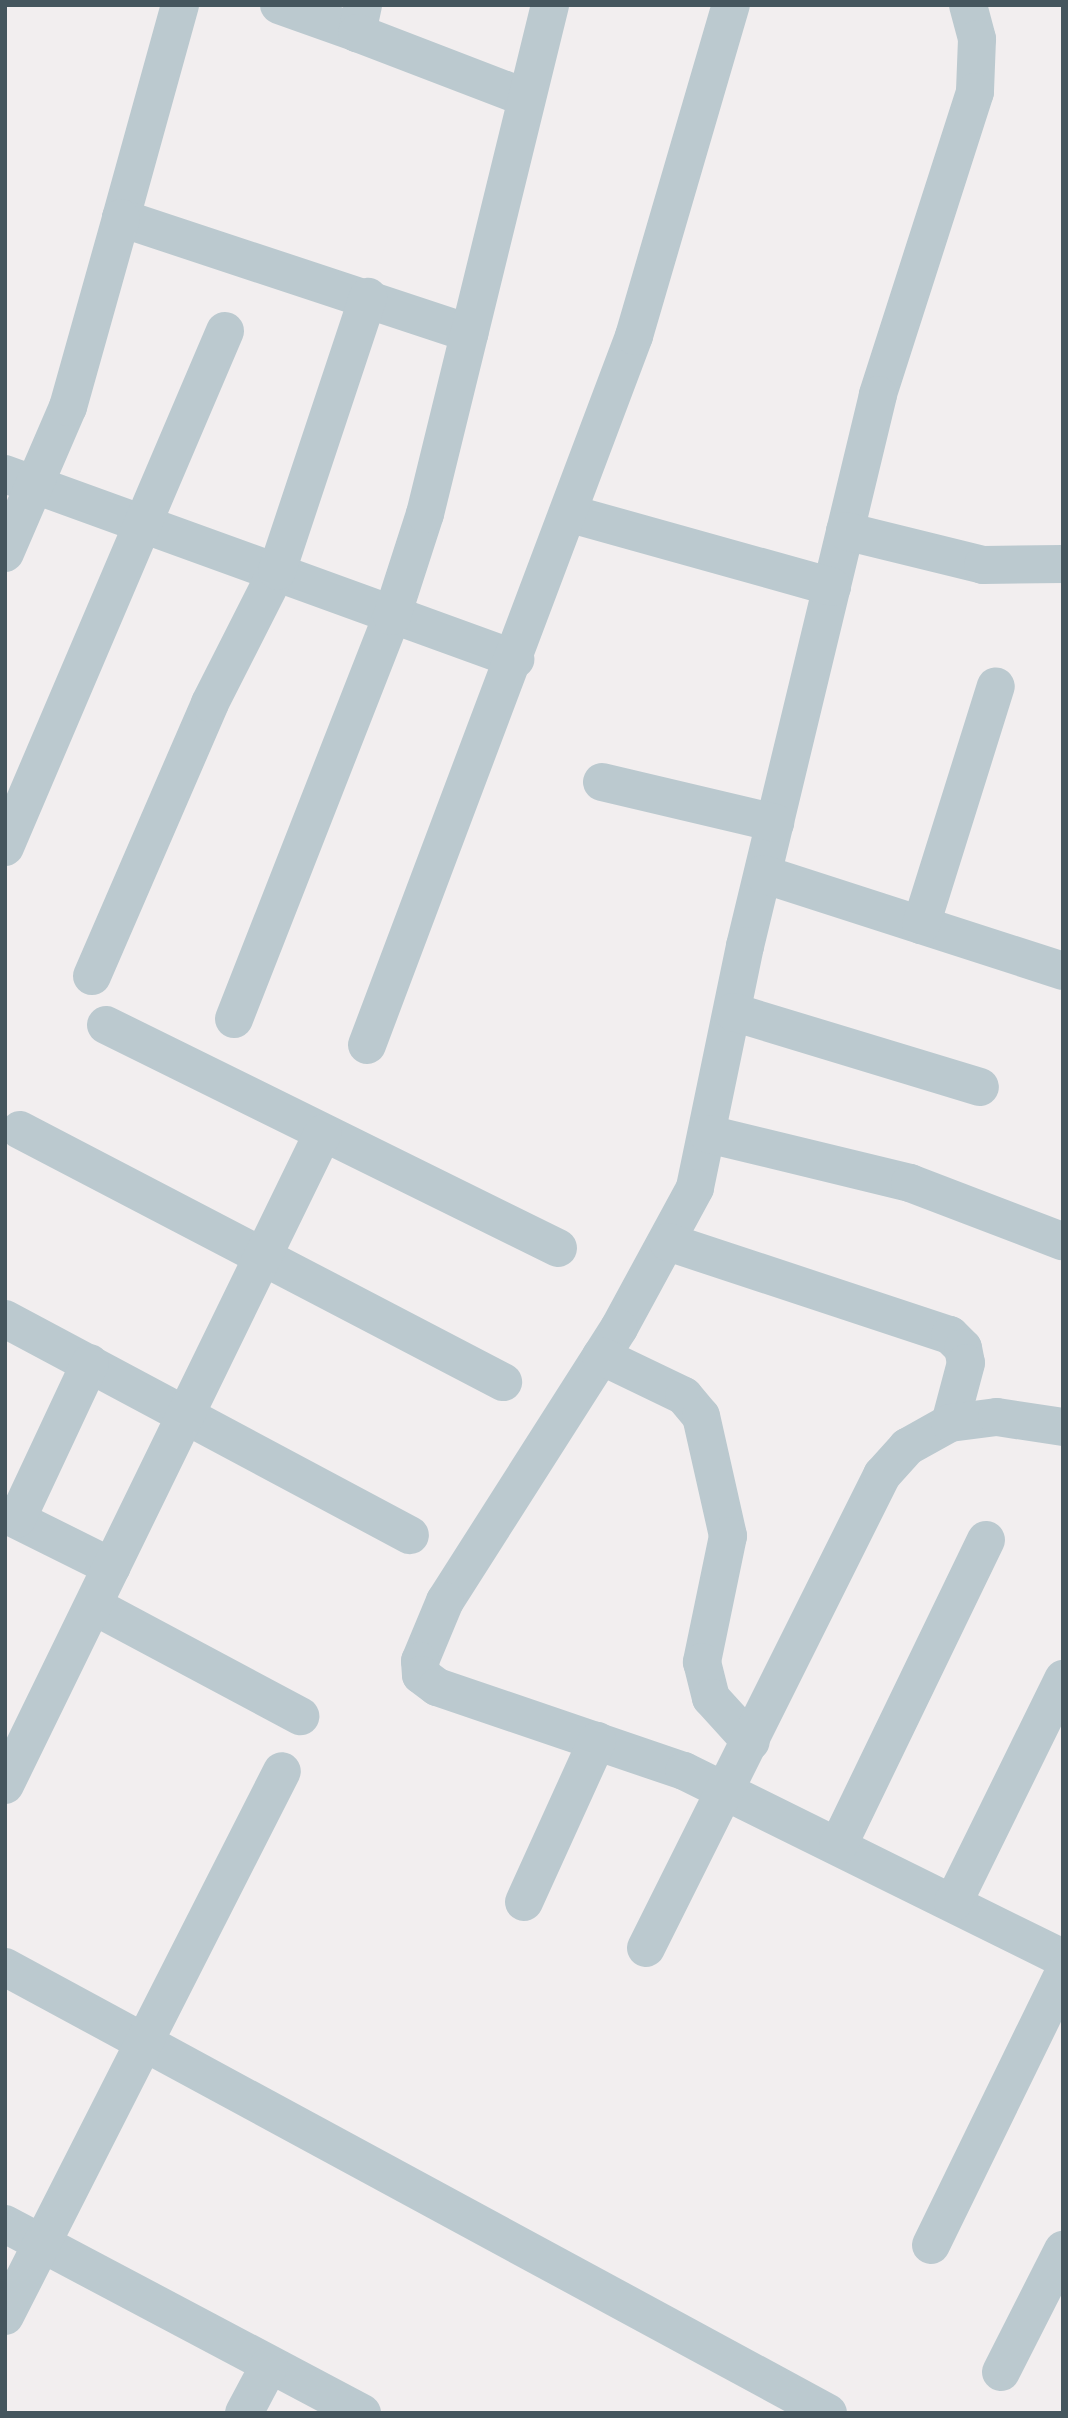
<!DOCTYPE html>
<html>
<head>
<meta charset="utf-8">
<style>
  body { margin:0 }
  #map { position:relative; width:1068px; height:2418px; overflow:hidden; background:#f2eeef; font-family:Poppins,sans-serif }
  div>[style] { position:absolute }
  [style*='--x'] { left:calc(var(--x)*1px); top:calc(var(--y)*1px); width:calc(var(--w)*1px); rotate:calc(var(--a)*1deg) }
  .minor>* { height:38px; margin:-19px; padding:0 19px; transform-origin:19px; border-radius:19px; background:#bbc9cf }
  span { translate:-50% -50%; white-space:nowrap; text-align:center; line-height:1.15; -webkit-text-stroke:5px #fff; paint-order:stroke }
  .frame { position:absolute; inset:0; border:7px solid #45565e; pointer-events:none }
</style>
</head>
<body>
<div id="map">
  <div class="minor">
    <i style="--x:180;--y:5;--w:221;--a:105.5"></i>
    <i style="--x:121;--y:218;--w:367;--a:18.3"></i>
    <i style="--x:279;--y:5;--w:83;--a:19.7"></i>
    <i style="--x:363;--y:5;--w:29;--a:102"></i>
    <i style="--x:357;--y:33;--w:181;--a:21"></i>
    <i style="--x:968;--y:5;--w:35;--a:75"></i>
    <i style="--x:977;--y:39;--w:53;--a:92.2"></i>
    <i style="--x:975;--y:92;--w:318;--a:107.8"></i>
    <i style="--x:878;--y:395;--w:567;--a:103.57"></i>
    <i style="--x:745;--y:946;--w:247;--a:101.7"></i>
    <i style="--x:695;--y:1188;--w:159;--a:118.5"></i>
    <i style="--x:619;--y:1328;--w:324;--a:122.5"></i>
    <i style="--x:445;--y:1601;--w:65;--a:112.6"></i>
    <i style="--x:420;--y:1661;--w:14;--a:86"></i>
    <i style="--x:421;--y:1675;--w:20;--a:37"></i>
    <i style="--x:437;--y:1687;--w:261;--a:18.8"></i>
    <i style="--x:684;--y:1771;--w:423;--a:26.3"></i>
    <i style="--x:5;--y:474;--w:543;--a:19.94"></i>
    <i style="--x:571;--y:514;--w:271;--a:15.6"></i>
    <i style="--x:845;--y:531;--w:142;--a:13.8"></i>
    <i style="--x:983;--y:565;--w:80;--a:-0.7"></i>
    <i style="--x:5;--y:553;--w:159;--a:-66.7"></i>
    <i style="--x:68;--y:407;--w:196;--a:-74.3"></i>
    <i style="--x:602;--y:782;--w:178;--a:13.3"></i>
    <i style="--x:5;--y:847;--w:561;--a:-66.91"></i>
    <i style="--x:763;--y:874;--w:315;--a:17.9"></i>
    <i style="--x:921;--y:925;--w:250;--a:-72.6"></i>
    <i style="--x:92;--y:976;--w:297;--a:-66.6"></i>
    <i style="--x:210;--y:703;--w:148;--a:-63.1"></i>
    <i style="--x:277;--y:571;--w:289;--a:-71.6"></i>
    <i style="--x:733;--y:1012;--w:258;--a:16.9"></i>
    <i style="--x:234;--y:1019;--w:433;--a:-68.6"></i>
    <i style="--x:392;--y:616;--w:107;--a:-72.1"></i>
    <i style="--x:425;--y:514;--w:524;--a:-76.2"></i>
    <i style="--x:106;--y:1025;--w:504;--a:26.26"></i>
    <i style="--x:367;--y:1045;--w:758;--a:-69.36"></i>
    <i style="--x:634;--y:336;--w:345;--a:-73.7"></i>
    <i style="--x:20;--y:1130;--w:545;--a:27.55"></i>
    <i style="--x:708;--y:1134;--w:208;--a:13.6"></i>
    <i style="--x:910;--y:1183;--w:163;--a:20.9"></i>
    <i style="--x:668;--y:1242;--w:297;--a:18.3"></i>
    <i style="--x:950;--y:1335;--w:18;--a:45"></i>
    <i style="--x:963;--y:1348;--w:15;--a:79"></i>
    <i style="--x:966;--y:1363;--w:62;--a:104.9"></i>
    <i style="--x:5;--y:1319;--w:459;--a:28.1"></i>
    <i style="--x:601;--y:1356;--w:92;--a:25.7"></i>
    <i style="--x:684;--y:1396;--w:26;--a:50"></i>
    <i style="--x:701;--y:1416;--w:123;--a:77.3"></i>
    <i style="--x:728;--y:1536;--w:129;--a:101.7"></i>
    <i style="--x:702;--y:1662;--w:37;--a:76"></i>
    <i style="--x:711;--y:1698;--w:59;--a:47.7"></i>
    <i style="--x:5;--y:1514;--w:119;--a:26.4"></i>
    <i style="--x:17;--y:1519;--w:172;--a:-64.9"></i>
    <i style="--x:94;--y:1606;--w:234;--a:28.1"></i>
    <i style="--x:5;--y:1785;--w:725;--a:-64"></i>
    <i style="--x:838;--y:1846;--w:340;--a:-64.2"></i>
    <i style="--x:524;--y:1902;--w:177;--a:-65.6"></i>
    <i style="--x:953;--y:1903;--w:250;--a:-63.8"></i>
    <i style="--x:646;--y:1948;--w:529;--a:-63.48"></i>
    <i style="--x:882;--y:1475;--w:38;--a:-48"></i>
    <i style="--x:907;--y:1447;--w:49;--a:-29.2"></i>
    <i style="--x:950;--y:1423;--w:47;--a:-7.3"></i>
    <i style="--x:997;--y:1417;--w:67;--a:8.6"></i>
    <i style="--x:5;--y:1967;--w:936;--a:28.45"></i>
    <i style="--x:5;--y:2224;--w:404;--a:27.9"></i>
    <i style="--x:931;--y:2245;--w:301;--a:-64"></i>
    <i style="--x:5;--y:2316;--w:611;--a:-63.06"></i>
    <i style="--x:1001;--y:2372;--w:137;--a:-63.1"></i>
    <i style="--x:244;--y:2413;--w:53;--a:-62"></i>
  </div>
  <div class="frame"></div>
</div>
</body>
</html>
